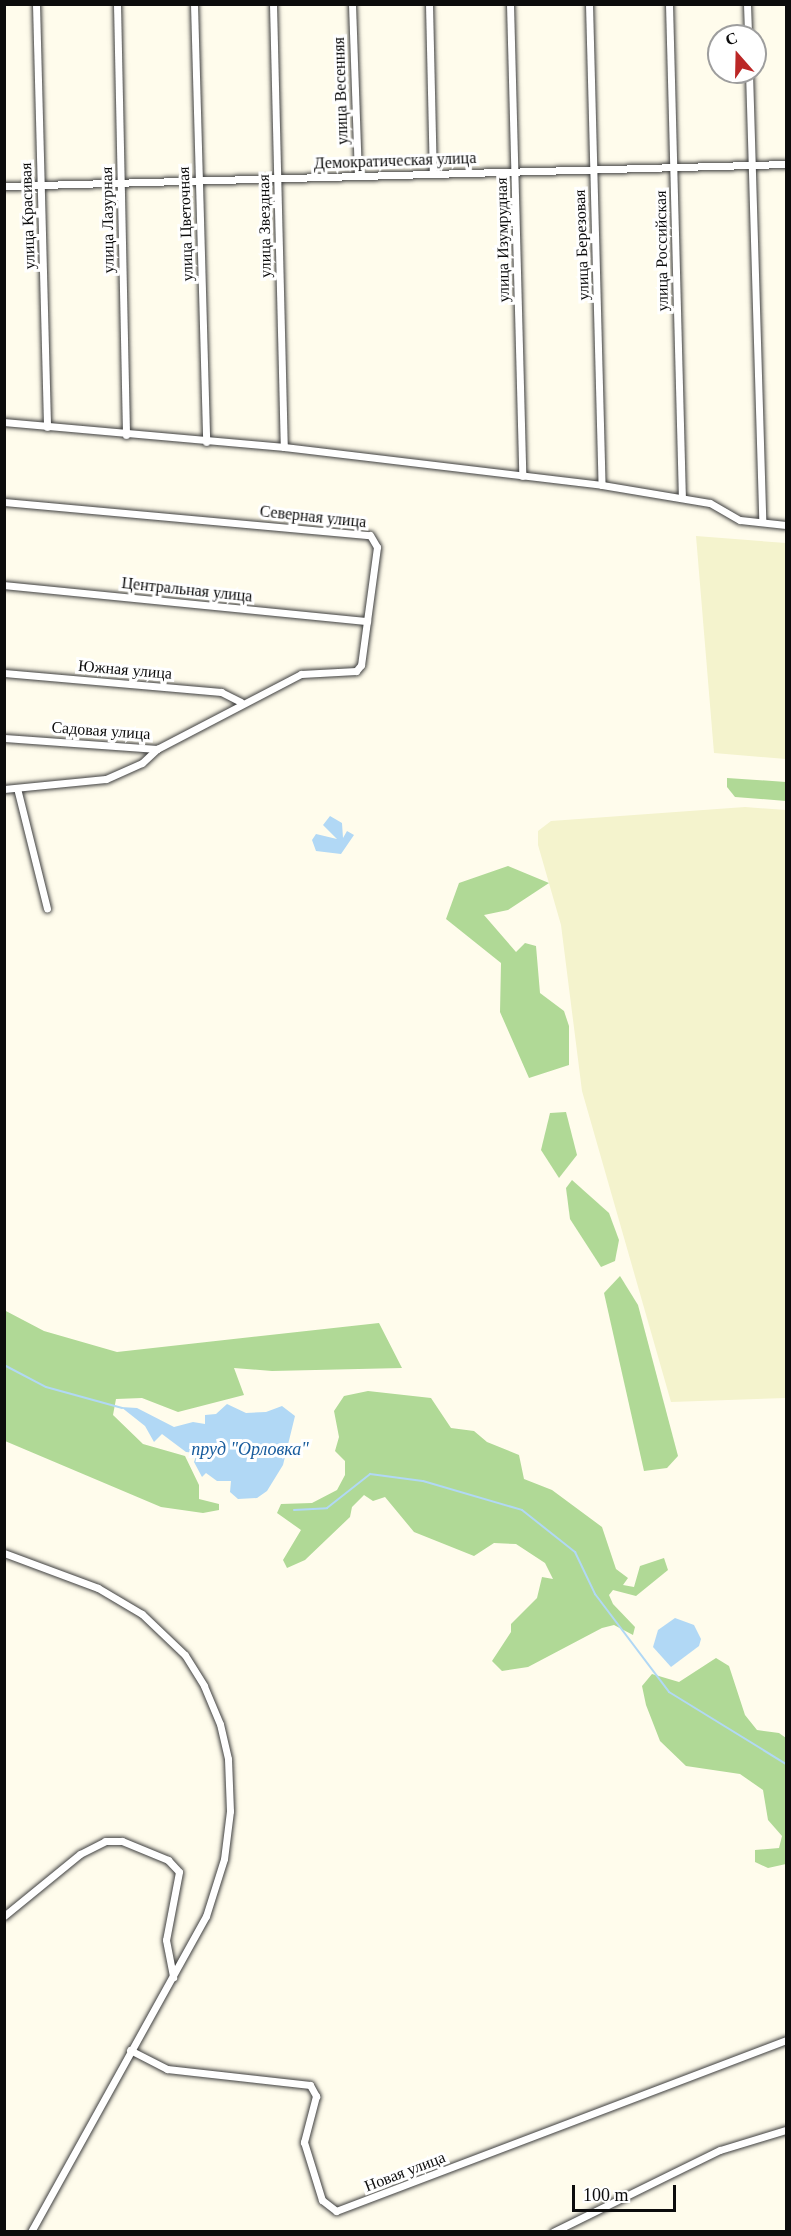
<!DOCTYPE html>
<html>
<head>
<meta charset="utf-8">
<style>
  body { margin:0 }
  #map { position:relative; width:791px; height:2236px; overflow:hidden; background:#fffcec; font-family:"Times New Roman",serif }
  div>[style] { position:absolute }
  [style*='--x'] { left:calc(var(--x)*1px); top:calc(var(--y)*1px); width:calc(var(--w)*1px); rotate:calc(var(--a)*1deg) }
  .farmland>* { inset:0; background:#f4f3cd }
  .forest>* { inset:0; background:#b0d996 }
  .water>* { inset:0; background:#b1d8f5 }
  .stream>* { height:2px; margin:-1px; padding:0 1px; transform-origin:1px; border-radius:1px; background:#b1d8f5 }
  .roads { filter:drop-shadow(0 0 2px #3f3f3f) drop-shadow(0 0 2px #3f3f3f) }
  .street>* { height:7px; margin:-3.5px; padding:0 3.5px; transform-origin:3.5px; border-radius:3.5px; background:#fff }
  span { translate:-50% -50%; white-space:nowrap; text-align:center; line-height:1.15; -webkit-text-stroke:6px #fff; paint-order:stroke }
  .street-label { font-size:16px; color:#0c0c0c }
  .water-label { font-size:18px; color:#175b9c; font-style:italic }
  .frame { position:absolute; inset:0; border:6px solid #0c0c0c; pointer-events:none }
  .north { position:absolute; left:707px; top:24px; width:60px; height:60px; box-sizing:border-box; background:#fff; border:2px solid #9e9e9e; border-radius:50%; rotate:340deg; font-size:16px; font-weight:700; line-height:24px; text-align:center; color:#0c0c0c }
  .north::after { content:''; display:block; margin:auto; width:21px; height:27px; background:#bb2726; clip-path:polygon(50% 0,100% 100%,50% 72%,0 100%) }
  .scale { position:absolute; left:572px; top:2185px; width:104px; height:27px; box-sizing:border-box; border:3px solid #0c0c0c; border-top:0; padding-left:8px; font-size:18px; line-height:21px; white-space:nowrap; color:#0c0c0c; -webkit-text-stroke:4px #fff; paint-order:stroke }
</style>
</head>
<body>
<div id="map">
  <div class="farmland">
    <i style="clip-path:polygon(696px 536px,786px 543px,786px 759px,714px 753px)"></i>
    <i style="clip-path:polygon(745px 807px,786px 810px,786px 1398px,671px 1402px,582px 1091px,561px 925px,538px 845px,538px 831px,551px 821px)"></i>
  </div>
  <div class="forest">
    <i style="clip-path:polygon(727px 778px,786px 782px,786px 801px,735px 797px,727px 787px)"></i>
    <i style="clip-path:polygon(508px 866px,549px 883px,508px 910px,484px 915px,516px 952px,525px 943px,536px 946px,540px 993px,564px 1011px,569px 1026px,569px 1065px,529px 1078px,500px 1012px,501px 963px,446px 919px,459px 883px)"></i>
    <i style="clip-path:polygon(566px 1112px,577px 1155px,559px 1178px,541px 1150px,550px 1113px)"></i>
    <i style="clip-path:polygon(572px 1180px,609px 1213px,619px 1240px,615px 1261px,601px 1267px,570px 1219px,566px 1188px)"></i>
    <i style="clip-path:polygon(620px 1276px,638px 1305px,678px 1456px,667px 1468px,644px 1471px,604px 1293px)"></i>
    <i style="clip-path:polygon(4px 1310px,44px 1331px,117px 1352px,379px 1323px,402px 1368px,272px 1371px,234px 1368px,244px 1395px,178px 1412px,142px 1398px,116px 1399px,113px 1415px,143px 1444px,185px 1456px,199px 1485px,199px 1499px,219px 1504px,219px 1510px,203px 1513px,161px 1507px,5px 1441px)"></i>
    <i style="clip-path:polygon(368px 1391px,431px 1398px,451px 1428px,474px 1431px,487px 1442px,519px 1455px,524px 1479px,552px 1490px,602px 1527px,616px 1569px,628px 1578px,623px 1585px,634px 1587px,640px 1566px,664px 1558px,668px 1570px,636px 1596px,613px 1590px,609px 1595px,613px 1604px,635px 1627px,633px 1635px,614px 1625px,602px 1628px,528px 1667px,502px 1671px,492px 1661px,511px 1632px,511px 1624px,537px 1598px,542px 1577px,553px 1579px,545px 1563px,516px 1544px,494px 1543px,474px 1556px,414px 1532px,385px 1497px,373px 1501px,364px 1495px,352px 1507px,350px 1517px,305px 1560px,287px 1568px,283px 1560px,301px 1530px,277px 1513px,281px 1504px,312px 1503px,337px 1490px,345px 1475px,345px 1461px,335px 1451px,339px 1437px,334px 1411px,344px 1396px)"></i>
    <i style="clip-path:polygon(716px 1658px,729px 1666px,745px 1715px,757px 1730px,779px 1733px,786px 1738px,786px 1864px,768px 1868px,755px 1862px,755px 1850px,779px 1848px,782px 1836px,768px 1820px,763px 1790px,740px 1774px,686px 1766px,660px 1741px,646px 1705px,642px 1686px,652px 1674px,679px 1682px)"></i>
  </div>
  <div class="water">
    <i style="clip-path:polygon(330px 816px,342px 823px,343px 838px,347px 831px,354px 835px,341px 854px,316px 851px,312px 840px,316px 834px,337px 839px,323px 825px)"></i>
    <i style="clip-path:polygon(227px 1404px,246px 1413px,266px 1412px,282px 1406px,295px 1416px,283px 1465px,267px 1491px,257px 1498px,238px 1499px,230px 1492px,231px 1481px,217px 1481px,206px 1473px,202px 1477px,194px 1462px,197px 1453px,186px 1452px,162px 1434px,154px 1442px,145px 1426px,121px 1407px,137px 1408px,174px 1427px,193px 1422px,205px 1424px,205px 1415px,216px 1414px)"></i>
    <i style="clip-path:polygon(675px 1618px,694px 1625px,701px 1639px,699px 1646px,671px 1667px,653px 1647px,658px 1630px)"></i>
  </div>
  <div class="stream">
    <i style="--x:4;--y:1365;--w:47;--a:27.6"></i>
    <i style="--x:46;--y:1387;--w:79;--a:15.4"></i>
    <i style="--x:294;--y:1510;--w:33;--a:-3"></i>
    <i style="--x:327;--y:1508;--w:55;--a:-38.3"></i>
    <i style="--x:370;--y:1474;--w:53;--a:7.5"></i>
    <i style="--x:423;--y:1481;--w:103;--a:16.3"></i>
    <i style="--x:522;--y:1510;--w:68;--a:38.4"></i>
    <i style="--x:575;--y:1552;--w:47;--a:64.5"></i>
    <i style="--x:595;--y:1594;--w:123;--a:52.9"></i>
    <i style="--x:669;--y:1692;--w:137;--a:31.6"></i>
  </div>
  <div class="roads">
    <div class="street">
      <i style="--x:36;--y:4;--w:423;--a:88.5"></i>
      <i style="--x:117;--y:4;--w:431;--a:88.8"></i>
      <i style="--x:194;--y:4;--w:438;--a:88.4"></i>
      <i style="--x:273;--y:4;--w:443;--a:88.6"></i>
      <i style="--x:352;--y:4;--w:172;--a:88"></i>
      <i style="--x:429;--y:4;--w:170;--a:88.7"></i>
      <i style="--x:510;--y:4;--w:472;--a:88.5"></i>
      <i style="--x:589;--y:4;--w:481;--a:88.5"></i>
      <i style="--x:669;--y:4;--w:493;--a:88.5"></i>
      <i style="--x:747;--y:4;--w:32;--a:88"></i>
      <i style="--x:749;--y:72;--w:450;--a:88.3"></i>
      <i style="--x:4;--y:186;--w:782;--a:-1.61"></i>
      <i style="--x:4;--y:422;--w:281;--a:5.1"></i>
      <i style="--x:284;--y:447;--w:320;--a:6.8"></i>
      <i style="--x:602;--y:485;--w:109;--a:9.5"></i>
      <i style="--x:710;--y:503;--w:34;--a:30"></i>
      <i style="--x:740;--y:520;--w:46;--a:6.2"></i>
      <i style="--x:4;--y:502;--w:367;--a:5.2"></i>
      <i style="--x:370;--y:535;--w:14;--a:60"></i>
      <i style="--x:377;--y:547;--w:119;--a:97.7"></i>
      <i style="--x:361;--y:665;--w:8;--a:130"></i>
      <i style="--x:356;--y:671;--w:55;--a:176.9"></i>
      <i style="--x:301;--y:674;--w:162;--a:152.5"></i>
      <i style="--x:157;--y:749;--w:153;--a:-175.9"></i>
      <i style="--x:4;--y:585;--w:365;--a:5.7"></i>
      <i style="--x:4;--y:673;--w:218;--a:5"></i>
      <i style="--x:221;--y:692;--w:22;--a:27"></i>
      <i style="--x:17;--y:788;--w:124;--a:76"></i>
      <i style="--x:4;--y:789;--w:102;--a:-5.6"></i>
      <i style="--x:106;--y:779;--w:39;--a:-24"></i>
      <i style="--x:142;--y:763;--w:21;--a:-43"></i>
      <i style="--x:4;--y:1553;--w:100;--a:20.4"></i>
      <i style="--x:98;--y:1588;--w:51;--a:30.6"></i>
      <i style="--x:142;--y:1614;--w:59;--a:43.6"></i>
      <i style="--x:185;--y:1655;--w:36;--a:58"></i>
      <i style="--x:204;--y:1686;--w:41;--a:67.2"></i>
      <i style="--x:220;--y:1724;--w:36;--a:77"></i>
      <i style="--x:228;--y:1759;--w:52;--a:87.8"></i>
      <i style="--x:230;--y:1811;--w:48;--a:97.1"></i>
      <i style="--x:224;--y:1859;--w:60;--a:107.5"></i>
      <i style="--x:206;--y:1916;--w:361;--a:119"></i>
      <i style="--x:4;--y:1916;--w:98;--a:-39.2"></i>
      <i style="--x:80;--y:1854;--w:28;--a:-27"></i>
      <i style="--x:105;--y:1841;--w:17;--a:0"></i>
      <i style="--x:122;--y:1841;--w:50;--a:22.4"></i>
      <i style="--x:168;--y:1860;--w:16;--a:47"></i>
      <i style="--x:179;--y:1872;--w:69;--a:100.8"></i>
      <i style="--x:166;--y:1940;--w:38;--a:79"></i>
      <i style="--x:130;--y:2050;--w:42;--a:27.2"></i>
      <i style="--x:167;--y:2069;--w:144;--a:6.4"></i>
      <i style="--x:310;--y:2085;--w:13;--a:61"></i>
      <i style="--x:316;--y:2096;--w:48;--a:104.6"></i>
      <i style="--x:304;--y:2142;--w:61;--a:72.8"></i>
      <i style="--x:322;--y:2200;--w:18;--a:38"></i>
      <i style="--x:336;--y:2211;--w:481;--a:-20.8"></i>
      <i style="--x:553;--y:2232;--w:186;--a:-26.2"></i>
      <i style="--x:720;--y:2150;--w:69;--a:-16.9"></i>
    </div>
  </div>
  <div class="street-label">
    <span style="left:341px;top:91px;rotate:-92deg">улица Весенняя</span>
    <span style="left:395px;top:161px;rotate:-2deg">Демократическая улица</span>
    <span style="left:28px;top:216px;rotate:-92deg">улица Красивая</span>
    <span style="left:108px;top:220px;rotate:-91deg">улица Лазурная</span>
    <span style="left:186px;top:224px;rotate:-92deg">улица Цветочная</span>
    <span style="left:265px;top:226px;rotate:-91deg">улица Звездная</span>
    <span style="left:503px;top:240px;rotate:-91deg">улица Изумрудная</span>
    <span style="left:582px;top:245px;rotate:-92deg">улица Березовая</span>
    <span style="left:662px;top:251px;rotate:-91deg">улица Российская</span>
    <span style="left:313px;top:517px;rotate:6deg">Северная улица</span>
    <span style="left:187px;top:590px;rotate:6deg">Центральная улица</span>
    <span style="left:125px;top:670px;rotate:5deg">Южная улица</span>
    <span style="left:101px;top:731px;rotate:4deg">Садовая улица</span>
    <span style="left:405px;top:2172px;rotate:-21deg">Новая улица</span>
  </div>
  <div class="water-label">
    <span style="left:250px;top:1449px">пруд "Орловка"</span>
  </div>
  <div class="frame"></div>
  <div class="north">С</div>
  <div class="scale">100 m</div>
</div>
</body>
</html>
